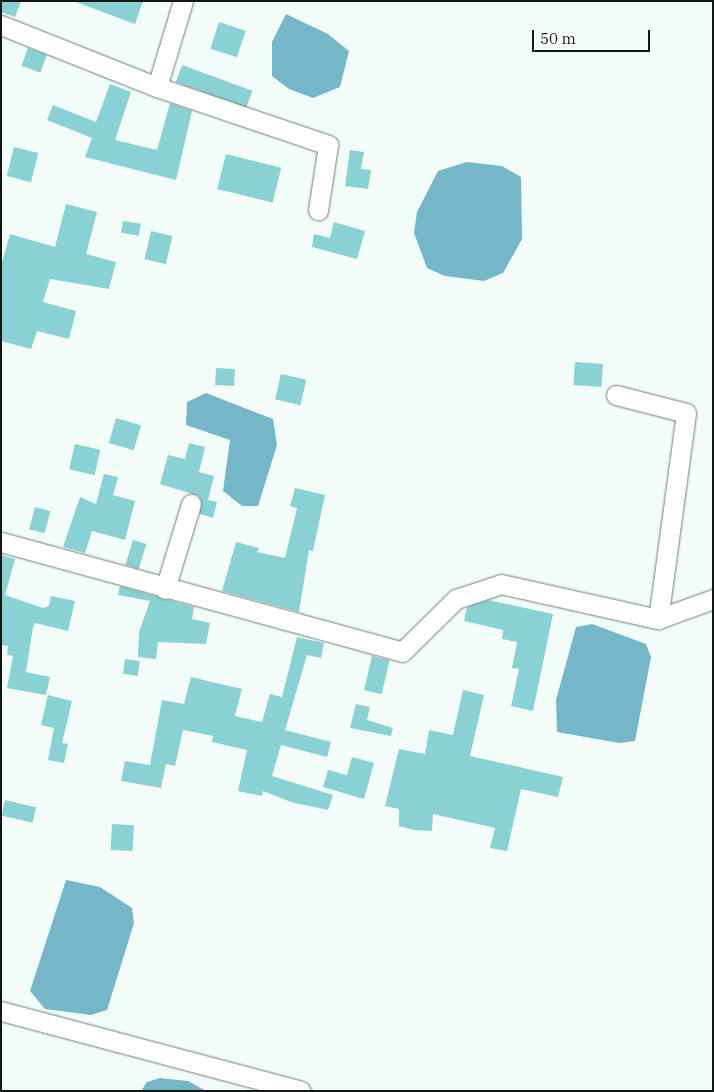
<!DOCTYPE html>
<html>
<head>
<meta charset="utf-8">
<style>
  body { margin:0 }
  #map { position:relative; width:714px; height:1092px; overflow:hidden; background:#f2fdfa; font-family:"IBM Plex Serif",serif }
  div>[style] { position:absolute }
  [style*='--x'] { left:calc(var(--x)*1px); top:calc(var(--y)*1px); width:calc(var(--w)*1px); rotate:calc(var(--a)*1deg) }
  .water>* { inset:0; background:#75b6c8 }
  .building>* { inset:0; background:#8ad1d4; transform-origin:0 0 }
  .roads { filter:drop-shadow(0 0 1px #727c79) drop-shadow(0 0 1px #727c79) }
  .street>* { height:19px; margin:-9.5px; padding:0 9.5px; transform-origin:9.5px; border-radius:9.5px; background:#fff }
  span { translate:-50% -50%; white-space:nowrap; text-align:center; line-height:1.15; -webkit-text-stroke:4px #fff; paint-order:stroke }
  .frame { position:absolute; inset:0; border:2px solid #131716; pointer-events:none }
  .scale { position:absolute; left:532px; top:30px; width:118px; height:22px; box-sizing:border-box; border:2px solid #131716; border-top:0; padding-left:6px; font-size:15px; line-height:18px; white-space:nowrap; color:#131716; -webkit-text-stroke:4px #fff; paint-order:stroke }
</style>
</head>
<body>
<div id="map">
  <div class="water">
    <i style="clip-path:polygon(286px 14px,328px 34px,349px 51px,340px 87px,313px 98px,289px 89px,272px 76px,272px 42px)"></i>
    <i style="clip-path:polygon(467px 162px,502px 166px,521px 177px,522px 239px,503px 273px,484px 281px,445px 276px,427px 268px,414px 233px,417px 212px,438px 171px)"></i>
    <i style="clip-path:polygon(206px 393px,273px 419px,277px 445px,258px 506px,242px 506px,223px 491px,230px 440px,186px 425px,187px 402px)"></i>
    <i style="clip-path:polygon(592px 624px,646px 644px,651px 657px,635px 741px,619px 743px,557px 732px,556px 700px,576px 627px)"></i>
    <i style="clip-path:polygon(66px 880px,100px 887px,132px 908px,134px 923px,107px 1010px,91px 1015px,45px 1009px,30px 991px)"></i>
    <i style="clip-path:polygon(160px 1078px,188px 1081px,206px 1091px,141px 1091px,147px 1082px)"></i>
  </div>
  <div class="building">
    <i style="clip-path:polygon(1px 1px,21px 1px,15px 17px,1px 12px)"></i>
    <i style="clip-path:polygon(73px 1px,143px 1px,135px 24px)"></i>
    <i style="left:219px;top:22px;width:28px;height:28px;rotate:18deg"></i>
    <i style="left:28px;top:48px;width:20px;height:19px;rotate:20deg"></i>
    <i style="left:182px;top:65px;width:75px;height:18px;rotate:20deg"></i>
    <i style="clip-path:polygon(110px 84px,131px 92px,115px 140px,157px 150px,170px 103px,192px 111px,176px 180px,85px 157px,92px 138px,47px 120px,53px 105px,96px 122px)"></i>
    <i style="left:14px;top:147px;width:25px;height:30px;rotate:14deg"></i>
    <i style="clip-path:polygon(350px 150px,364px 152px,361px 169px,371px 170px,368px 189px,345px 186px)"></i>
    <i style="left:226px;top:154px;width:57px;height:36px;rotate:14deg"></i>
    <i style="clip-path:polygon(66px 204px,97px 212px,86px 254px,116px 262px,109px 289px,50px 279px,43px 302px,76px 311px,69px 339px,37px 331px,31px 349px,1px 341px,1px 266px,10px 234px,55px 247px)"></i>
    <i style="left:123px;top:221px;width:18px;height:12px;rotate:9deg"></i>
    <i style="clip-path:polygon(334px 222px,365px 231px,357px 259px,312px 247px,314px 234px,330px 238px)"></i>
    <i style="left:151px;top:231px;width:22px;height:29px;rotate:13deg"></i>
    <i style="left:575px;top:362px;width:28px;height:23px;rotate:4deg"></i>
    <i style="left:216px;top:368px;width:19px;height:17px;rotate:3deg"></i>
    <i style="left:281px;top:374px;width:26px;height:26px;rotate:13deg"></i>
    <i style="left:116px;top:418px;width:26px;height:26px;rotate:16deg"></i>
    <i style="clip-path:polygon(189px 443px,205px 447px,199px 472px,214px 476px,208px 500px,217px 502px,213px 518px,200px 514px,199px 496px,160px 484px,168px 455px,185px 459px)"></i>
    <i style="left:75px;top:444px;width:26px;height:26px;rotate:13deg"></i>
    <i style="clip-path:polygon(104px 474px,118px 477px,113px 495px,135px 501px,125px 540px,92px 531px,85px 553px,63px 547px,80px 497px,96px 504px)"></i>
    <i style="clip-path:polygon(295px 488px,325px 495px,313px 551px,309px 550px,299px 612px,222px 591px,236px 542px,259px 548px,257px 552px,285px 558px,297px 508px,290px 506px)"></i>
    <i style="left:35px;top:507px;width:16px;height:23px;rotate:15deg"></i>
    <i style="left:133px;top:540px;width:14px;height:26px;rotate:17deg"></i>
    <i style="clip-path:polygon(1px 555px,15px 559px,5px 595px,43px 608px,49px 606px,51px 596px,75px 601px,68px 631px,35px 623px,33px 627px,26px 672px,50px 677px,46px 695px,7px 688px,13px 656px,7px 655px,8px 646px,1px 645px)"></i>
    <i style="clip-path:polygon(120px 586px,194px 607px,192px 619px,210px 623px,206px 644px,158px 642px,156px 659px,138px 657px,139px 632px,150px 601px,118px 595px)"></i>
    <i style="clip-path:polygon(488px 600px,553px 614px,533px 711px,511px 706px,519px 669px,512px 668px,517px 642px,502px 639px,503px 630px,464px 621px,467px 607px)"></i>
    <i style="clip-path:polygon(297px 637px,324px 643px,321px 658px,307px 655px,285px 730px,331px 742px,327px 757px,281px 745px,272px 776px,333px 795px,328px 810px,291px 802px,263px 791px,262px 796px,238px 791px,247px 750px,212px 742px,213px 736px,183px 730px,175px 766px,166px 764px,161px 788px,121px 781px,125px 761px,150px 765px,162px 700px,184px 704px,191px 677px,242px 689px,235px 716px,262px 722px,270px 694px,282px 697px)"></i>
    <i style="left:372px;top:656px;width:18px;height:35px;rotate:13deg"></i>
    <i style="left:125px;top:659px;width:15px;height:15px;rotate:8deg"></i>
    <i style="clip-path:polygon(463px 690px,484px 695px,470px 756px,563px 777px,558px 797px,521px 789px,507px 851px,490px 848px,495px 828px,433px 814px,432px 831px,414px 830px,399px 826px,399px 809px,385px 806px,399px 749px,425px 754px,429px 730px,453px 735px)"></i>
    <i style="clip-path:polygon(48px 695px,72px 701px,62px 743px,68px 744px,64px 763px,48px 760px,54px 728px,41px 725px)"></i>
    <i style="clip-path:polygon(356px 704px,370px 707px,367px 720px,393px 728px,391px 736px,350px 728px)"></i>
    <i style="clip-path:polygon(352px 757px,374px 763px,364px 799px,323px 787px,328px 770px,347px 775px)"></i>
    <i style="left:5px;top:800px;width:32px;height:16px;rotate:13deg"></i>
    <i style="left:112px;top:824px;width:22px;height:26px;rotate:3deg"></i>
  </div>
  <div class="roads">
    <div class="street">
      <i style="--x:1;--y:25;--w:168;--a:21.7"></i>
      <i style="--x:157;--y:87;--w:181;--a:18.7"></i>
      <i style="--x:328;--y:145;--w:66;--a:98.7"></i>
      <i style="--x:157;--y:87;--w:90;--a:-73.2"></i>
      <i style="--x:616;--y:395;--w:72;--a:14.4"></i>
      <i style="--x:686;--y:413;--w:208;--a:97.7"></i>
      <i style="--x:1;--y:542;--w:416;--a:15.3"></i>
      <i style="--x:402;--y:652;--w:76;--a:-44.5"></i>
      <i style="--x:456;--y:599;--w:47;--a:-18.4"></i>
      <i style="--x:501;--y:584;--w:161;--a:12.6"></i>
      <i style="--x:658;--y:619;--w:59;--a:-20"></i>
      <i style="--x:165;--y:589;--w:89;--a:-73"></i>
      <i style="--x:1;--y:1011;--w:310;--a:14.9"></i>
    </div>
  </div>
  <div class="frame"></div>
  <div class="scale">50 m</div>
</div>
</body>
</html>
